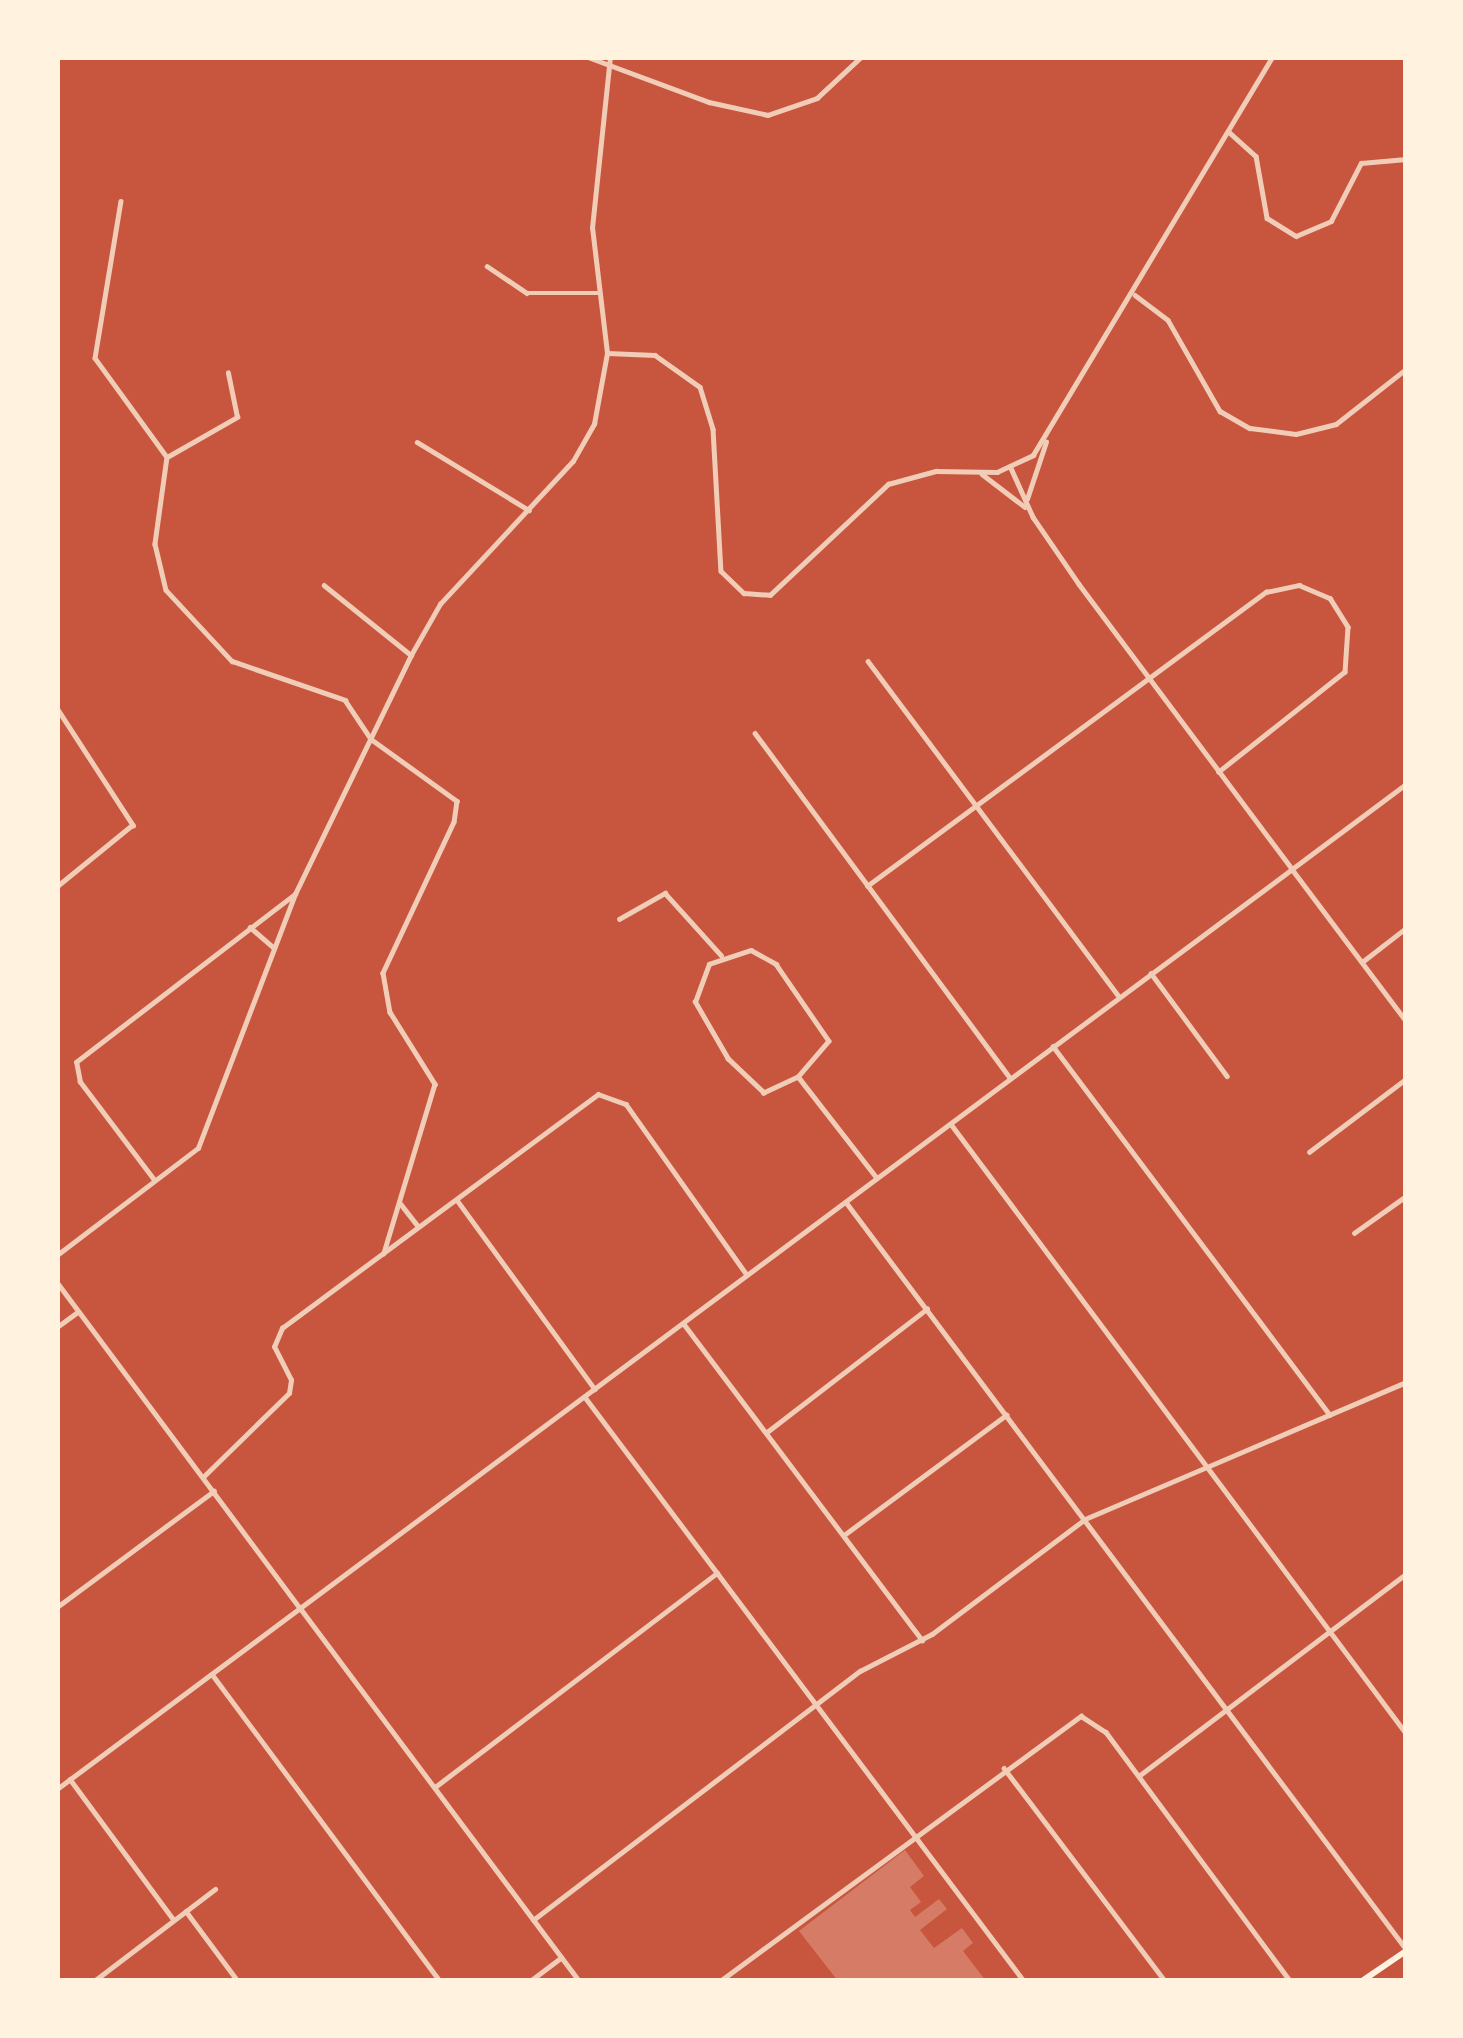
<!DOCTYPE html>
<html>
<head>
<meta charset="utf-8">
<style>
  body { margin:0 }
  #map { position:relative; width:1463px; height:2038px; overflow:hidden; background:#c8553d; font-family:"DejaVu Sans",sans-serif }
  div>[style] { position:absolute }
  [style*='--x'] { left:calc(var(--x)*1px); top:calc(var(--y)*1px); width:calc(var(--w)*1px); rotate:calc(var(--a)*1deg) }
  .building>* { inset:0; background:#d67c66 }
  .minor>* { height:4.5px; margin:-2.25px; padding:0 2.25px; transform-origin:2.25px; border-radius:2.25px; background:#f1ccb7 }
  .tertiary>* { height:4.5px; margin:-2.25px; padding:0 2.25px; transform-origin:2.25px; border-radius:2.25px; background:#f1ccb7 }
  .secondary>* { height:6px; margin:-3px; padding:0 3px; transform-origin:3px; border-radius:3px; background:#fff3e0 }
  span { translate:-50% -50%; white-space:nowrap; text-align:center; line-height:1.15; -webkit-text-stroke:9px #fff3e0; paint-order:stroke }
  .frame { position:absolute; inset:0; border:60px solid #fff3e0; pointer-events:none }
</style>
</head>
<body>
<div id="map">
  <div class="building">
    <i style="clip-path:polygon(905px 1850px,924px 1876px,910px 1887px,921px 1902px,910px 1910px,915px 1917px,939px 1899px,947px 1909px,920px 1930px,934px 1948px,962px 1928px,973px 1943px,963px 1951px,986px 1981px,838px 1981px,799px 1931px)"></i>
  </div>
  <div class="minor">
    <i style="--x:588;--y:57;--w:129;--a:20.4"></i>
    <i style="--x:709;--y:102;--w:60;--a:12.4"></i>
    <i style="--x:768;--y:115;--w:52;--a:-19.1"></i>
    <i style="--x:817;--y:98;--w:60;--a:-43"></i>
    <i style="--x:1229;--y:132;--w:36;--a:42"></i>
    <i style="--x:1256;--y:156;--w:63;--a:79.9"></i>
    <i style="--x:1267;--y:218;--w:34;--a:32"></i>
    <i style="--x:1296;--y:236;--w:38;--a:-23"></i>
    <i style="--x:1331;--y:221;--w:65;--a:-62.7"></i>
    <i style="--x:1361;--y:163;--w:45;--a:-5.1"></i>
    <i style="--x:121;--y:201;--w:159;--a:99.4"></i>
    <i style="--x:95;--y:358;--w:122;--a:54"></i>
    <i style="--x:167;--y:457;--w:88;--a:97.9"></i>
    <i style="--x:155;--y:544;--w:47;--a:76.6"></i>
    <i style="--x:166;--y:590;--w:97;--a:47.1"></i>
    <i style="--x:232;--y:661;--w:120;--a:19"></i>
    <i style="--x:345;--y:700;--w:47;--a:56.3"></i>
    <i style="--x:371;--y:739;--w:106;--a:35.8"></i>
    <i style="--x:457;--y:801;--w:21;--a:98"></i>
    <i style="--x:454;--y:822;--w:167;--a:115.2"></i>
    <i style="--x:383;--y:973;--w:40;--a:80"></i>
    <i style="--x:390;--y:1012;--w:85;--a:58"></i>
    <i style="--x:435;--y:1084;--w:177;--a:106.8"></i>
    <i style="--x:487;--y:266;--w:48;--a:34"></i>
    <i style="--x:527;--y:293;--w:71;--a:0"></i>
    <i style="--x:1135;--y:295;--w:41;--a:37.1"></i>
    <i style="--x:1168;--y:320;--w:105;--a:60.3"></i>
    <i style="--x:1220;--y:411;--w:34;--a:30"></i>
    <i style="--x:1250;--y:428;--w:46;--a:7.4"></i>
    <i style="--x:1296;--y:434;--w:41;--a:-14"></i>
    <i style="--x:1336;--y:424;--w:89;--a:-38.2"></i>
    <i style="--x:607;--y:353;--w:48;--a:2.4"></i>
    <i style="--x:655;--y:355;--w:55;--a:35.4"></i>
    <i style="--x:700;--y:387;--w:44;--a:72.8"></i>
    <i style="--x:713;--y:429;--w:142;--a:86.8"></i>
    <i style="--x:721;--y:571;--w:32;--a:44"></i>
    <i style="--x:744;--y:593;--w:26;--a:4"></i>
    <i style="--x:770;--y:595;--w:162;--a:-43.2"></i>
    <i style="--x:888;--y:484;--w:50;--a:-15.2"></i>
    <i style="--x:936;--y:471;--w:61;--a:0.9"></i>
    <i style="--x:997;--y:472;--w:40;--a:-25"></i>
    <i style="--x:1033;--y:455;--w:464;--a:-59"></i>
    <i style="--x:417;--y:442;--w:131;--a:31.3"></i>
    <i style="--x:167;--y:457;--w:81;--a:-29.7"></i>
    <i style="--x:237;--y:417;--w:45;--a:-101.6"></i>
    <i style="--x:1011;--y:468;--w:54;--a:65.8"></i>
    <i style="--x:1033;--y:517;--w:81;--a:55.5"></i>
    <i style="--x:1079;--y:584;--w:356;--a:53.2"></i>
    <i style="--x:1292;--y:869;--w:142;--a:-36.7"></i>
    <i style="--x:982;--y:474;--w:54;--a:37.5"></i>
    <i style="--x:1027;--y:499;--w:60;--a:-71.6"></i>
    <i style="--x:324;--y:585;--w:112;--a:38.8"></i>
    <i style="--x:868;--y:661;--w:419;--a:53.2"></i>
    <i style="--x:57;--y:708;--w:140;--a:57"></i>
    <i style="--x:133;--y:825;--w:98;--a:140.8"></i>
    <i style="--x:755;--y:733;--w:429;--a:53.5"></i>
    <i style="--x:867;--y:886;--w:496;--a:-36.4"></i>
    <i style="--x:1266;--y:592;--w:34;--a:-12"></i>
    <i style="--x:1299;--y:585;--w:34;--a:23"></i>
    <i style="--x:1330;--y:598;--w:34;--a:58"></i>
    <i style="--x:1348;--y:627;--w:45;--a:93.8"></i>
    <i style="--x:1345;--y:672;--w:161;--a:141.6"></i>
    <i style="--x:619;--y:919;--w:53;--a:-29.5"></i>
    <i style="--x:665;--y:893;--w:84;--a:47.9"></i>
    <i style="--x:250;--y:927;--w:30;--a:41"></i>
    <i style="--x:751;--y:950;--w:29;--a:29"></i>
    <i style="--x:776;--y:964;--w:93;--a:55.5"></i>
    <i style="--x:829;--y:1041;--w:48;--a:130.7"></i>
    <i style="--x:798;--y:1077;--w:38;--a:155"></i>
    <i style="--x:764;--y:1093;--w:50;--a:-136.6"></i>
    <i style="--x:728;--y:1059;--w:66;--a:-120.1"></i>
    <i style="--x:695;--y:1002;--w:40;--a:-69.8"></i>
    <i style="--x:709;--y:964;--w:44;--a:-18.4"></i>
    <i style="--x:1362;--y:962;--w:56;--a:-37.7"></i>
    <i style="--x:1151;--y:973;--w:128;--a:53.6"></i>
    <i style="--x:1053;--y:1046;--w:461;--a:53.1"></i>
    <i style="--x:800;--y:1079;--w:125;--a:52.1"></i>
    <i style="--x:951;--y:1124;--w:760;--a:53.24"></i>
    <i style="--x:1309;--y:1152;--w:121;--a:-37"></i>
    <i style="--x:154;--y:1180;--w:123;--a:-127.1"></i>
    <i style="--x:80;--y:1082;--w:20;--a:-101"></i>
    <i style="--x:76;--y:1062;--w:276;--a:-37.5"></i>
    <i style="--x:457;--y:1200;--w:234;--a:53.9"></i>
    <i style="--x:846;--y:1202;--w:934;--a:53.14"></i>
    <i style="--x:400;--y:1203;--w:29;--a:52"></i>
    <i style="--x:1354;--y:1233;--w:64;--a:-35.4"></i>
    <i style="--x:57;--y:1255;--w:177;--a:-37.2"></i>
    <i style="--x:198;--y:1148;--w:272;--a:-69.1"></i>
    <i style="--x:295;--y:894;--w:266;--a:-64.1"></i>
    <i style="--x:411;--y:655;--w:59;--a:-60.4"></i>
    <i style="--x:440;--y:604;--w:195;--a:-47.1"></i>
    <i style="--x:573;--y:461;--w:43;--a:-60.4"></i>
    <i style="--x:594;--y:424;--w:72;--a:-79.6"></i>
    <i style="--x:607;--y:353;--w:126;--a:-96.8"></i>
    <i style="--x:592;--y:228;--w:172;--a:-84"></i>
    <i style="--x:57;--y:1282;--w:408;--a:53.3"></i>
    <i style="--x:684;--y:1324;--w:396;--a:53"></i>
    <i style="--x:57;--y:1327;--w:26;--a:-36"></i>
    <i style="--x:585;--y:1397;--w:731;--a:53.07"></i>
    <i style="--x:767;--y:1432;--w:202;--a:-37.6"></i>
    <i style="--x:203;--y:1477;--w:120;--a:-44.3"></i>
    <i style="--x:289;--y:1393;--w:13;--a:-81"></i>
    <i style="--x:291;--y:1380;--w:37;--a:-117"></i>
    <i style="--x:274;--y:1347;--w:21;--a:-67"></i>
    <i style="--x:282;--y:1328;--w:393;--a:-36.5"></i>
    <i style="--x:598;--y:1094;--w:30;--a:20"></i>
    <i style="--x:626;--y:1104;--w:209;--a:54.7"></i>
    <i style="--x:844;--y:1535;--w:202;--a:-36.5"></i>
    <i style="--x:57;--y:1607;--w:195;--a:-36.5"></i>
    <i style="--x:212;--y:1674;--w:382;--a:53.4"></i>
    <i style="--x:1004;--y:1768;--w:267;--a:52.9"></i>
    <i style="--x:1140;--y:1775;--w:333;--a:-37.1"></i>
    <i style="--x:70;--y:1779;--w:175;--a:53.6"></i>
    <i style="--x:435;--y:1787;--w:354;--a:-37.2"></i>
    <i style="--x:186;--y:1911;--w:87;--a:53.4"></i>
    <i style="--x:533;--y:1920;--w:411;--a:-37.3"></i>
    <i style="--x:860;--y:1671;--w:81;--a:-27.2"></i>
    <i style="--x:932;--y:1634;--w:191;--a:-36.9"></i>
    <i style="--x:1085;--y:1519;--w:349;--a:-23.1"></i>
    <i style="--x:94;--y:1981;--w:152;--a:-37.2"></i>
    <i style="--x:530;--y:1981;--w:39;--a:-37"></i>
    <i style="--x:720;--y:1981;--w:448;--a:-36.3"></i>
    <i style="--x:1081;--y:1716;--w:30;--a:33"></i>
    <i style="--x:1106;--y:1732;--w:310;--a:53.5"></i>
  </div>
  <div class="tertiary">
    <i style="--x:301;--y:1609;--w:464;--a:53.2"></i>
    <i style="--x:57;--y:1789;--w:1540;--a:-36.68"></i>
    <i style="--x:1292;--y:869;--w:190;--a:53.1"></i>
  </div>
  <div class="secondary">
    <i style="--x:1362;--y:1981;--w:53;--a:-34.3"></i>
  </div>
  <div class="frame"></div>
</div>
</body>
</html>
